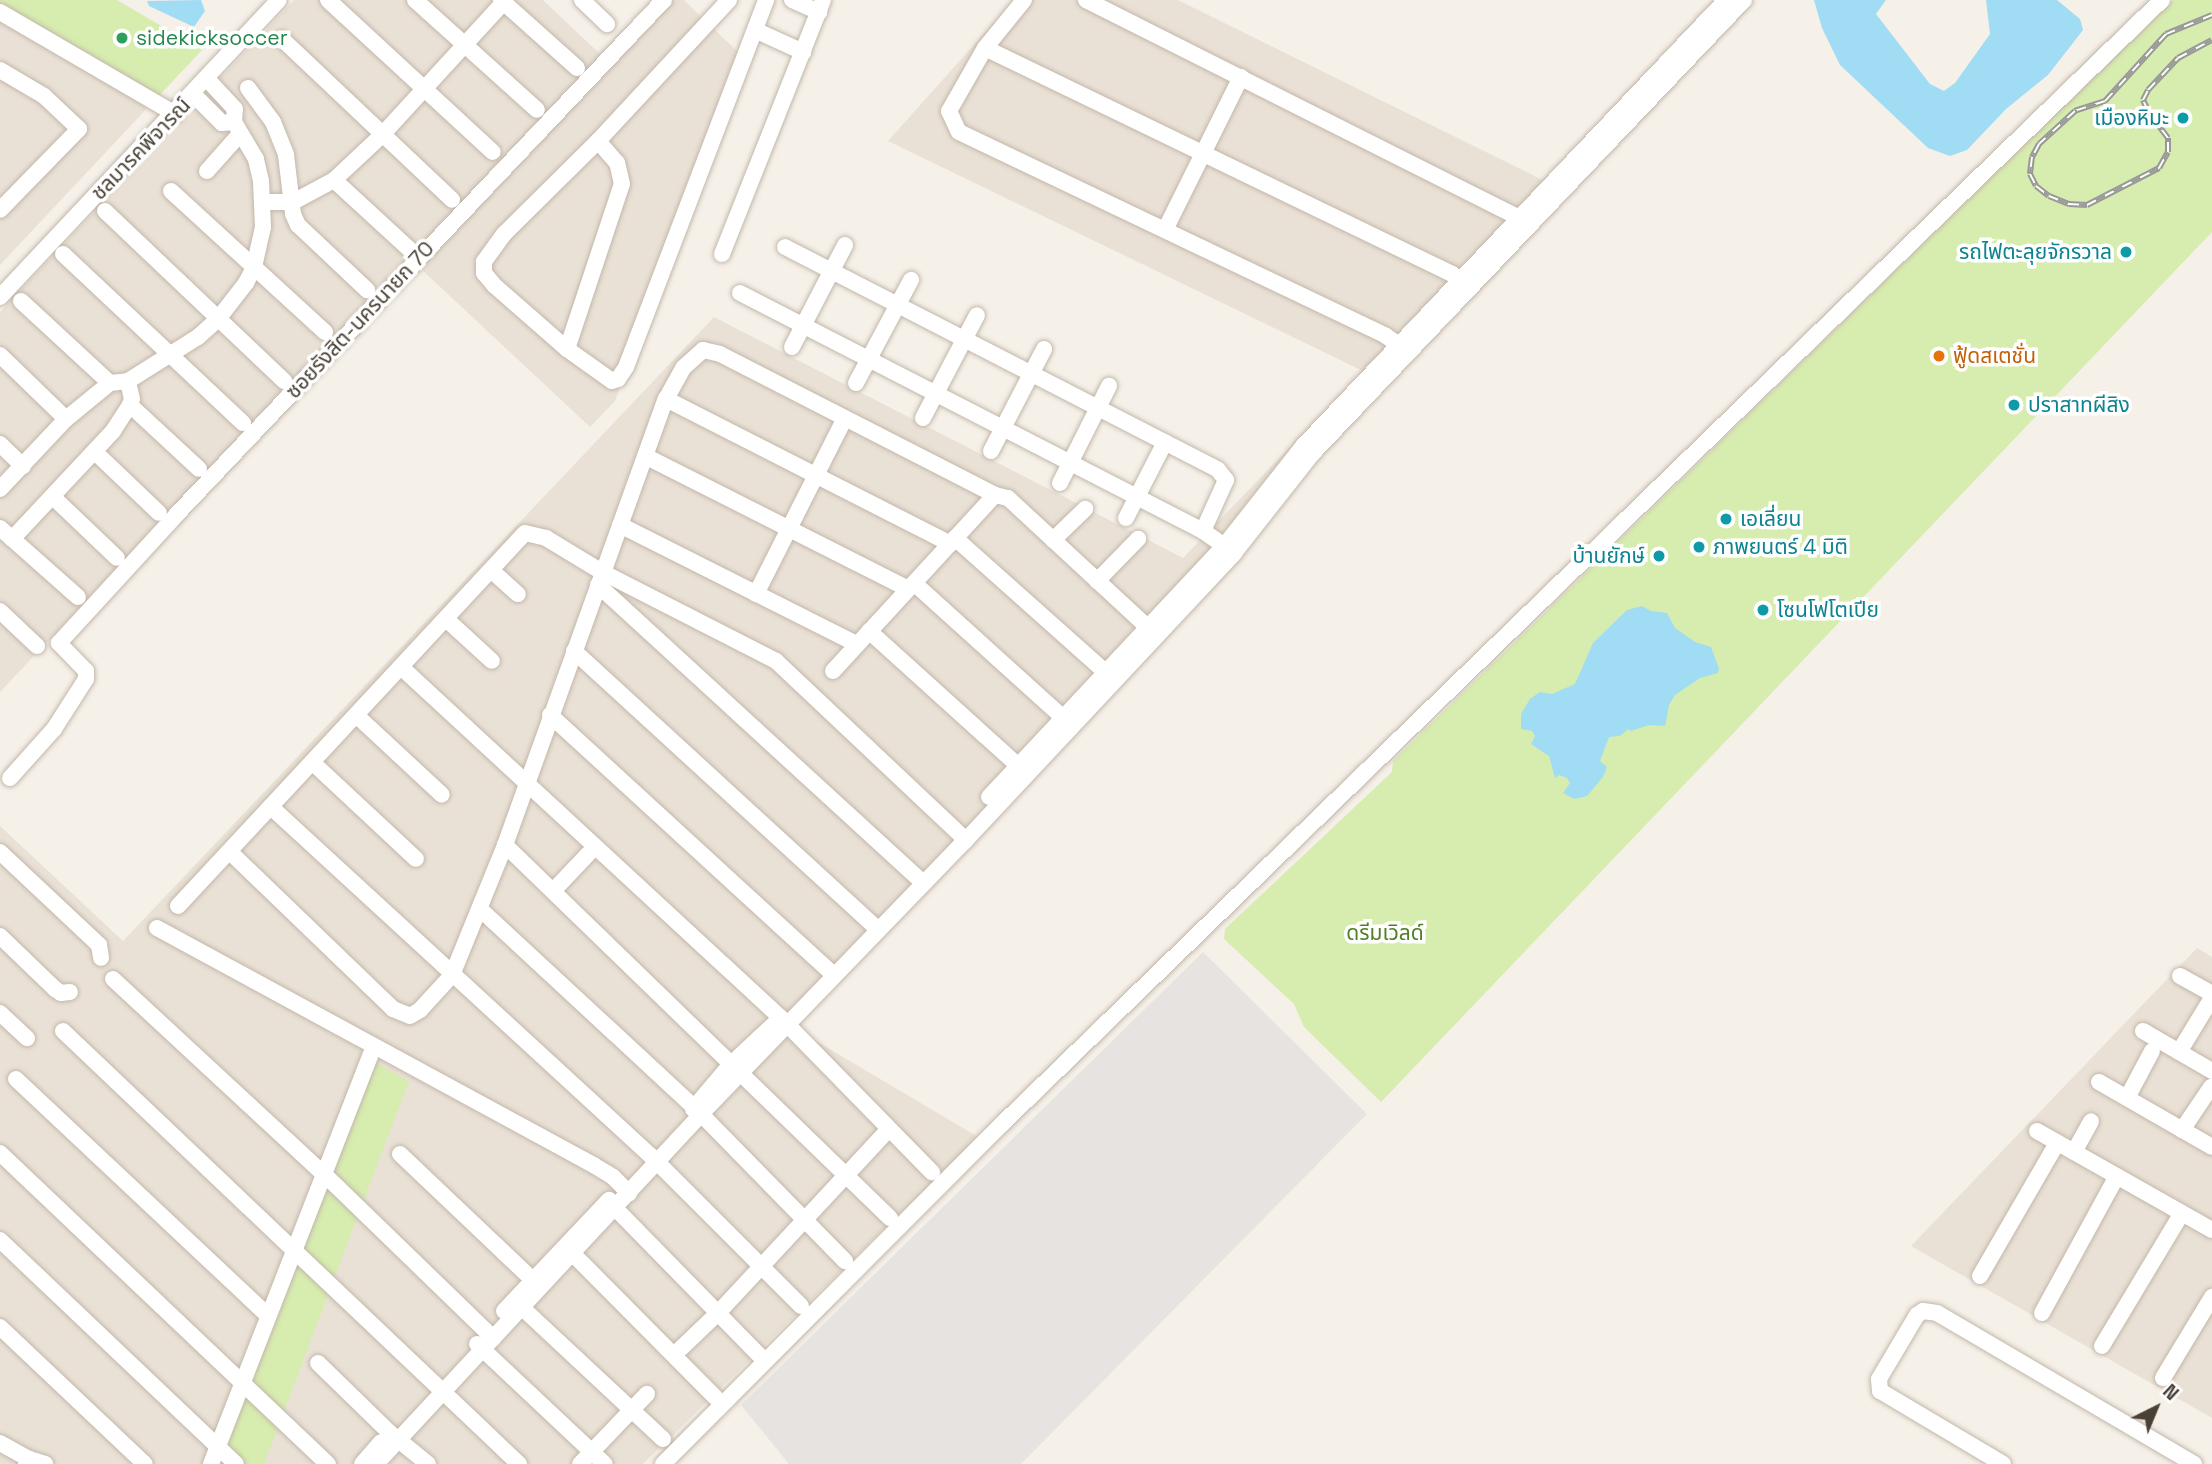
<!DOCTYPE html>
<html>
<head>
<meta charset="utf-8">
<style>
  body { margin:0 }
  #map { position:relative; width:2212px; height:1464px; overflow:hidden; background:#f5f0e8; font-family:"Space Grotesk","Noto Sans Thai",sans-serif }
  div>[style] { position:absolute }
  [style*='--x'] { left:calc(var(--x)*1px); top:calc(var(--y)*1px); width:calc(var(--w)*1px); rotate:calc(var(--a)*1deg) }
  .residential>* { inset:0; background:#eae1d6 }
  .green>* { inset:0; background:#d7ecaf }
  .parking>* { inset:0; background:#e6e3e0 }
  .water>* { inset:0; background:#a1dcf5 }
  .roads { filter:drop-shadow(0 0 2px #c2b7aa) drop-shadow(0 0 2px #c2b7aa) }
  .minor>* { height:16px; margin:-8px; padding:0 8px; transform-origin:8px; border-radius:8px; background:#fff }
  .rail>* { height:6px; margin-top:-3px; transform-origin:0; background:repeating-linear-gradient(90deg,#fff 0 10px,#989898 0 20px); box-sizing:border-box; border-block:2px solid #989898 }
  .dots>* { width:19px; height:19px; translate:-50% -50%; box-sizing:border-box; border:4px solid #fff; border-radius:50% }
  span { translate:-50% -50%; white-space:nowrap; text-align:center; line-height:1.15; -webkit-text-stroke:7px #fff; paint-order:stroke }
  .leisure-label { font-size:21px; color:#27864d }
  .left { translate:0 -50%; text-align:left }
  .culture-label { font-size:21px; color:#0d838f }
  .right { translate:-100% -50%; text-align:right }
  .street-label { font-size:21px; color:#494036 }
  .food-label { font-size:21px; color:#c56008 }
  .park-label { font-size:21px; color:#518025 }
  .north { position:absolute; left:2121px; top:1373px; width:70px; height:70px; -webkit-text-stroke:5px #fff; paint-order:stroke; rotate:43deg; font-size:19px; font-weight:700; line-height:28px; text-align:center; color:#494036 }
  .north::after { content:''; display:block; margin:auto; width:24px; height:32px; background:#494036; clip-path:polygon(50% 0,100% 100%,50% 72%,0 100%) }
</style>
</head>
<body>
<div id="map">
  <div class="residential">
    <i style="clip-path:polygon(294px 0,543px 0,601px 55px,0 692px,0 312px)"></i>
    <i style="clip-path:polygon(667px 0,684px 0,743px 57px,615px 401px,590px 427px,420px 268px)"></i>
    <i style="clip-path:polygon(1014px 0,1178px 0,1569px 193px,784px 1022px,978px 1137px,643px 1464px,0 1464px,0 826px,123px 941px,714px 317px,1183px 558px,1363px 371px,888px 141px)"></i>
    <i style="clip-path:polygon(0 17px,151px 104px,0 265px)"></i>
    <i style="clip-path:polygon(2197px 948px,2212px 957px,2212px 1418px,1911px 1246px)"></i>
  </div>
  <div class="green">
    <i style="clip-path:polygon(0 0,117px 0,202px 50px,156px 99px,0 8px)"></i>
    <i style="clip-path:polygon(2173px 0,2212px 0,2212px 232px,1381px 1102px,1304px 1027px,1294px 1004px,1224px 939px,1225px 929px,1392px 772px,1393px 761px)"></i>
    <i style="clip-path:polygon(367px 1058px,409px 1081px,264px 1464px,243px 1464px,217px 1442px)"></i>
  </div>
  <div class="parking">
    <i style="clip-path:polygon(1203px 952px,1367px 1114px,1021px 1464px,789px 1464px,741px 1405px)"></i>
  </div>
  <div class="water">
    <i style="clip-path:polygon(201px 0,205px 11px,194px 27px,149px 6px,147px 1px)"></i>
    <i style="clip-path:polygon(1814px 0,1886px 0,1876px 14px,1930px 84px,1944px 91px,1955px 83px,1990px 34px,1986px 0,2057px 0,2080px 19px,2083px 30px,2048px 75px,2006px 109px,1967px 150px,1950px 156px,1928px 148px,1840px 65px,1822px 28px)"></i>
    <i style="clip-path:polygon(1642px 606px,1651px 611px,1667px 613px,1675px 628px,1695px 642px,1711px 647px,1719px 669px,1718px 673px,1700px 678px,1675px 695px,1669px 705px,1665px 726px,1649px 725px,1631px 731px,1628px 729px,1620px 736px,1609px 737px,1600px 761px,1607px 767px,1603px 777px,1587px 796px,1574px 799px,1563px 793px,1570px 783px,1567px 778px,1559px 775px,1555px 778px,1549px 756px,1531px 744px,1535px 736px,1532px 731px,1521px 729px,1521px 714px,1530px 699px,1540px 692px,1552px 694px,1575px 684px,1593px 643px,1627px 610px)"></i>
  </div>
  <div class="roads">
    <div class="minor">
      <i style="--x:328;--y:0;--w:224;--a:42.7"></i>
      <i style="--x:415;--y:0;--w:164;--a:42"></i>
      <i style="--x:501;--y:0;--w:102;--a:41.8"></i>
      <i style="--x:582;--y:0;--w:35;--a:44"></i>
      <i style="--x:729;--y:0;--w:192;--a:132.9"></i>
      <i style="--x:598;--y:141;--w:132;--a:135.3"></i>
      <i style="--x:504;--y:234;--w:34;--a:126"></i>
      <i style="--x:484;--y:262;--w:11;--a:90"></i>
      <i style="--x:484;--y:273;--w:17;--a:50"></i>
      <i style="--x:495;--y:286;--w:96;--a:41.2"></i>
      <i style="--x:567;--y:349;--w:55;--a:35.4"></i>
      <i style="--x:612;--y:381;--w:6;--a:-18"></i>
      <i style="--x:618;--y:379;--w:14;--a:-56"></i>
      <i style="--x:626;--y:367;--w:393;--a:-69.1"></i>
      <i style="--x:792;--y:0;--w:30;--a:24"></i>
      <i style="--x:1024;--y:0;--w:62;--a:129.1"></i>
      <i style="--x:985;--y:48;--w:73;--a:119.7"></i>
      <i style="--x:949;--y:111;--w:23;--a:65"></i>
      <i style="--x:959;--y:132;--w:473;--a:25.5"></i>
      <i style="--x:1386;--y:336;--w:28;--a:35"></i>
      <i style="--x:1086;--y:0;--w:495;--a:26.7"></i>
      <i style="--x:0;--y:12;--w:203;--a:30.2"></i>
      <i style="--x:757;--y:31;--w:51;--a:24.5"></i>
      <i style="--x:282;--y:39;--w:234;--a:43.4"></i>
      <i style="--x:985;--y:48;--w:519;--a:25.82"></i>
      <i style="--x:1452;--y:274;--w:23;--a:38"></i>
      <i style="--x:0;--y:70;--w:51;--a:30.6"></i>
      <i style="--x:44;--y:96;--w:48;--a:43.3"></i>
      <i style="--x:79;--y:129;--w:113;--a:134.3"></i>
      <i style="--x:248;--y:88;--w:42;--a:53.7"></i>
      <i style="--x:273;--y:122;--w:35;--a:68"></i>
      <i style="--x:286;--y:155;--w:59;--a:83.2"></i>
      <i style="--x:293;--y:214;--w:12;--a:66"></i>
      <i style="--x:298;--y:225;--w:95;--a:43.3"></i>
      <i style="--x:193;--y:94;--w:41;--a:45"></i>
      <i style="--x:222;--y:123;--w:12;--a:-5"></i>
      <i style="--x:207;--y:171;--w:50;--a:-48.3"></i>
      <i style="--x:334;--y:180;--w:103;--a:42.6"></i>
      <i style="--x:171;--y:191;--w:209;--a:42.5"></i>
      <i style="--x:263;--y:202;--w:30;--a:0"></i>
      <i style="--x:293;--y:202;--w:47;--a:-28.2"></i>
      <i style="--x:334;--y:180;--w:66;--a:-43.2"></i>
      <i style="--x:382;--y:135;--w:180;--a:-47.5"></i>
      <i style="--x:105;--y:211;--w:247;--a:43.5"></i>
      <i style="--x:1165;--y:230;--w:171;--a:-63.6"></i>
      <i style="--x:785;--y:247;--w:487;--a:27.2"></i>
      <i style="--x:1218;--y:470;--w:13;--a:51"></i>
      <i style="--x:1226;--y:480;--w:56;--a:114.3"></i>
      <i style="--x:63;--y:254;--w:247;--a:43.2"></i>
      <i style="--x:722;--y:254;--w:273;--a:-68.3"></i>
      <i style="--x:740;--y:293;--w:521;--a:27.2"></i>
      <i style="--x:1203;--y:531;--w:37;--a:35"></i>
      <i style="--x:0;--y:297;--w:407;--a:-46.8"></i>
      <i style="--x:21;--y:301;--w:121;--a:42.7"></i>
      <i style="--x:792;--y:347;--w:115;--a:-62.5"></i>
      <i style="--x:567;--y:349;--w:174;--a:-71.6"></i>
      <i style="--x:622;--y:184;--w:22;--a:-103"></i>
      <i style="--x:617;--y:163;--w:29;--a:-131"></i>
      <i style="--x:0;--y:355;--w:92;--a:44.1"></i>
      <i style="--x:856;--y:383;--w:117;--a:-61.9"></i>
      <i style="--x:666;--y:399;--w:319;--a:27"></i>
      <i style="--x:130;--y:405;--w:94;--a:42.8"></i>
      <i style="--x:923;--y:418;--w:116;--a:-62.3"></i>
      <i style="--x:0;--y:444;--w:32;--a:44"></i>
      <i style="--x:991;--y:451;--w:115;--a:-62.5"></i>
      <i style="--x:95;--y:452;--w:88;--a:43.6"></i>
      <i style="--x:645;--y:456;--w:295;--a:26.8"></i>
      <i style="--x:1060;--y:483;--w:109;--a:-63.2"></i>
      <i style="--x:0;--y:489;--w:96;--a:-46.7"></i>
      <i style="--x:66;--y:419;--w:57;--a:-39.3"></i>
      <i style="--x:110;--y:383;--w:18;--a:-6"></i>
      <i style="--x:128;--y:381;--w:83;--a:-32.2"></i>
      <i style="--x:198;--y:337;--w:27;--a:-42"></i>
      <i style="--x:218;--y:319;--w:46;--a:-52.1"></i>
      <i style="--x:246;--y:283;--w:18;--a:-63"></i>
      <i style="--x:254;--y:267;--w:41;--a:-77.3"></i>
      <i style="--x:263;--y:227;--w:46;--a:-92.5"></i>
      <i style="--x:261;--y:181;--w:23;--a:-103"></i>
      <i style="--x:256;--y:159;--w:43;--a:-120.7"></i>
      <i style="--x:234;--y:122;--w:13;--a:-86"></i>
      <i style="--x:235;--y:109;--w:41;--a:-133"></i>
      <i style="--x:53;--y:497;--w:88;--a:43.6"></i>
      <i style="--x:1126;--y:518;--w:85;--a:-62.8"></i>
      <i style="--x:620;--y:525;--w:265;--a:26.7"></i>
      <i style="--x:0;--y:528;--w:104;--a:41.5"></i>
      <i style="--x:955;--y:538;--w:210;--a:41.7"></i>
      <i style="--x:12;--y:539;--w:148;--a:-46.9"></i>
      <i style="--x:113;--y:431;--w:31;--a:-57"></i>
      <i style="--x:130;--y:405;--w:6;--a:-72"></i>
      <i style="--x:132;--y:399;--w:18;--a:-103"></i>
      <i style="--x:1053;--y:540;--w:45;--a:-44.1"></i>
      <i style="--x:491;--y:570;--w:36;--a:42"></i>
      <i style="--x:1097;--y:581;--w:59;--a:-45.7"></i>
      <i style="--x:914;--y:583;--w:209;--a:42.1"></i>
      <i style="--x:598;--y:585;--w:441;--a:42.5"></i>
      <i style="--x:756;--y:594;--w:197;--a:-63.2"></i>
      <i style="--x:0;--y:611;--w:51;--a:43.4"></i>
      <i style="--x:446;--y:619;--w:62;--a:42.4"></i>
      <i style="--x:869;--y:631;--w:209;--a:42.1"></i>
      <i style="--x:574;--y:651;--w:411;--a:42.5"></i>
      <i style="--x:401;--y:667;--w:517;--a:42.73"></i>
      <i style="--x:781;--y:1018;--w:216;--a:45.6"></i>
      <i style="--x:833;--y:671;--w:239;--a:-47.4"></i>
      <i style="--x:995;--y:495;--w:13;--a:13"></i>
      <i style="--x:1008;--y:498;--w:199;--a:42.8"></i>
      <i style="--x:356;--y:715;--w:117;--a:42.9"></i>
      <i style="--x:550;--y:715;--w:384;--a:42.5"></i>
      <i style="--x:312;--y:762;--w:142;--a:43"></i>
      <i style="--x:10;--y:778;--w:66;--a:-48.1"></i>
      <i style="--x:54;--y:729;--w:59;--a:-57.4"></i>
      <i style="--x:86;--y:679;--w:8;--a:-90"></i>
      <i style="--x:86;--y:671;--w:39;--a:-134"></i>
      <i style="--x:59;--y:643;--w:175;--a:-47.5"></i>
      <i style="--x:177;--y:514;--w:708;--a:-46.55"></i>
      <i style="--x:989;--y:797;--w:345;--a:-46.9"></i>
      <i style="--x:1225;--y:545;--w:127;--a:-51.7"></i>
      <i style="--x:1304;--y:445;--w:613;--a:-46.52"></i>
      <i style="--x:271;--y:807;--w:516;--a:42.57"></i>
      <i style="--x:651;--y:1156;--w:212;--a:45"></i>
      <i style="--x:505;--y:845;--w:536;--a:44.09"></i>
      <i style="--x:0;--y:852;--w:136;--a:43.2"></i>
      <i style="--x:99;--y:945;--w:13;--a:81"></i>
      <i style="--x:230;--y:852;--w:226;--a:43.9"></i>
      <i style="--x:393;--y:1009;--w:18;--a:22"></i>
      <i style="--x:410;--y:1016;--w:12;--a:-31"></i>
      <i style="--x:420;--y:1010;--w:47;--a:-47.6"></i>
      <i style="--x:452;--y:975;--w:140;--a:-67.8"></i>
      <i style="--x:505;--y:845;--w:474;--a:-70.2"></i>
      <i style="--x:666;--y:399;--w:35;--a:-61"></i>
      <i style="--x:683;--y:368;--w:27;--a:-42"></i>
      <i style="--x:703;--y:350;--w:17;--a:13"></i>
      <i style="--x:720;--y:354;--w:309;--a:27.1"></i>
      <i style="--x:554;--y:890;--w:50;--a:-46.6"></i>
      <i style="--x:178;--y:906;--w:509;--a:-47.07"></i>
      <i style="--x:525;--y:533;--w:22;--a:13"></i>
      <i style="--x:546;--y:538;--w:66;--a:31.3"></i>
      <i style="--x:602;--y:572;--w:195;--a:27.1"></i>
      <i style="--x:776;--y:661;--w:261;--a:43.3"></i>
      <i style="--x:480;--y:909;--w:301;--a:42.8"></i>
      <i style="--x:701;--y:1114;--w:206;--a:45.6"></i>
      <i style="--x:157;--y:928;--w:498;--a:28.5"></i>
      <i style="--x:595;--y:1166;--w:21;--a:31"></i>
      <i style="--x:613;--y:1177;--w:23;--a:45"></i>
      <i style="--x:0;--y:936;--w:76;--a:43.9"></i>
      <i style="--x:55;--y:989;--w:7;--a:34"></i>
      <i style="--x:61;--y:993;--w:9;--a:-6"></i>
      <i style="--x:2180;--y:976;--w:37;--a:29"></i>
      <i style="--x:113;--y:979;--w:290;--a:42.8"></i>
      <i style="--x:326;--y:1176;--w:233;--a:44.1"></i>
      <i style="--x:0;--y:1013;--w:37;--a:43"></i>
      <i style="--x:63;--y:1031;--w:629;--a:43.52"></i>
      <i style="--x:2143;--y:1031;--w:80;--a:30.1"></i>
      <i style="--x:2179;--y:1052;--w:63;--a:-58.6"></i>
      <i style="--x:16;--y:1079;--w:346;--a:43.2"></i>
      <i style="--x:2099;--y:1082;--w:130;--a:29.9"></i>
      <i style="--x:2127;--y:1098;--w:53;--a:-62"></i>
      <i style="--x:693;--y:1109;--w:57;--a:-49.9"></i>
      <i style="--x:730;--y:1065;--w:60;--a:-43"></i>
      <i style="--x:2182;--y:1130;--w:52;--a:-56"></i>
      <i style="--x:2037;--y:1131;--w:201;--a:29.5"></i>
      <i style="--x:2074;--y:1152;--w:35;--a:-61"></i>
      <i style="--x:0;--y:1153;--w:452;--a:43.5"></i>
      <i style="--x:400;--y:1154;--w:192;--a:43.5"></i>
      <i style="--x:616;--y:1209;--w:204;--a:45.6"></i>
      <i style="--x:0;--y:1240;--w:325;--a:43.5"></i>
      <i style="--x:573;--y:1254;--w:202;--a:45.2"></i>
      <i style="--x:1980;--y:1276;--w:154;--a:-59.9"></i>
      <i style="--x:516;--y:1302;--w:201;--a:43"></i>
      <i style="--x:504;--y:1311;--w:153;--a:-46.6"></i>
      <i style="--x:2042;--y:1313;--w:156;--a:-61.3"></i>
      <i style="--x:0;--y:1327;--w:199;--a:43.4"></i>
      <i style="--x:477;--y:1344;--w:175;--a:43.2"></i>
      <i style="--x:2102;--y:1346;--w:155;--a:-59"></i>
      <i style="--x:675;--y:1354;--w:59;--a:-43.6"></i>
      <i style="--x:718;--y:1313;--w:250;--a:-47.1"></i>
      <i style="--x:318;--y:1363;--w:100;--a:44.2"></i>
      <i style="--x:390;--y:1433;--w:49;--a:39.2"></i>
      <i style="--x:2163;--y:1378;--w:95;--a:-58.8"></i>
      <i style="--x:0;--y:1443;--w:33;--a:29"></i>
      <i style="--x:26;--y:1464;--w:6;--a:-59"></i>
      <i style="--x:29;--y:1459;--w:17;--a:17"></i>
      <i style="--x:211;--y:1464;--w:448;--a:-68.7"></i>
      <i style="--x:362;--y:1464;--w:29;--a:-49"></i>
      <i style="--x:376;--y:1464;--w:478;--a:-47.1"></i>
      <i style="--x:701;--y:1114;--w:378;--a:-46"></i>
      <i style="--x:964;--y:842;--w:396;--a:-46.9"></i>
      <i style="--x:1234;--y:553;--w:125;--a:-51.8"></i>
      <i style="--x:1311;--y:455;--w:628;--a:-46.42"></i>
      <i style="--x:580;--y:1464;--w:97;--a:-46.3"></i>
      <i style="--x:663;--y:1464;--w:480;--a:-45.1"></i>
      <i style="--x:1002;--y:1124;--w:1615;--a:-44.1"></i>
      <i style="--x:2003;--y:1464;--w:143;--a:-149.3"></i>
      <i style="--x:1880;--y:1391;--w:12;--a:-95"></i>
      <i style="--x:1879;--y:1379;--w:74;--a:-59.3"></i>
      <i style="--x:1917;--y:1315;--w:7;--a:-34"></i>
      <i style="--x:1923;--y:1311;--w:14;--a:8"></i>
      <i style="--x:1937;--y:1313;--w:298;--a:30.4"></i>
    </div>
  </div>
  <div class="rail">
    <i style="--x:2212;--y:15;--w:50;--a:157.6"></i>
    <i style="--x:2166;--y:34;--w:91;--a:132.3"></i>
    <i style="--x:2105;--y:101;--w:32;--a:162"></i>
    <i style="--x:2075;--y:111;--w:49;--a:137.5"></i>
    <i style="--x:2039;--y:144;--w:15;--a:118"></i>
    <i style="--x:2032;--y:157;--w:17;--a:97"></i>
    <i style="--x:2030;--y:174;--w:13;--a:63"></i>
    <i style="--x:2036;--y:186;--w:16;--a:38"></i>
    <i style="--x:2049;--y:196;--w:22;--a:22"></i>
    <i style="--x:2069;--y:204;--w:18;--a:3"></i>
    <i style="--x:2087;--y:205;--w:81;--a:-27.2"></i>
    <i style="--x:2159;--y:168;--w:18;--a:-61"></i>
    <i style="--x:2168;--y:152;--w:14;--a:-90"></i>
    <i style="--x:2168;--y:138;--w:34;--a:-127"></i>
    <i style="--x:2148;--y:111;--w:12;--a:-114"></i>
    <i style="--x:2143;--y:100;--w:11;--a:-63"></i>
    <i style="--x:2148;--y:90;--w:44;--a:-46.8"></i>
    <i style="--x:2178;--y:58;--w:38;--a:-28"></i>
  </div>
  <div class="dots">
    <i style="left:122px;top:38px;background:#2e9e5b"></i>
    <i style="left:2183px;top:118px;background:#0f9aa8"></i>
    <i style="left:2126px;top:252px;background:#0f9aa8"></i>
    <i style="left:1939px;top:356px;background:#e8710a"></i>
    <i style="left:2014px;top:405px;background:#0f9aa8"></i>
    <i style="left:1726px;top:519px;background:#0f9aa8"></i>
    <i style="left:1699px;top:547px;background:#0f9aa8"></i>
    <i style="left:1659px;top:556px;background:#0f9aa8"></i>
    <i style="left:1763px;top:610px;background:#0f9aa8"></i>
  </div>
  <div class="leisure-label">
    <span class="left" style="left:136px;top:38px">sidekicksoccer</span>
  </div>
  <div class="culture-label">
    <span class="right" style="left:2169px;top:118px">เมืองหิมะ</span>
    <span class="right" style="left:2112px;top:252px">รถไฟตะลุยจักรวาล</span>
    <span class="left" style="left:2028px;top:405px">ปราสาทผีสิง</span>
    <span class="left" style="left:1740px;top:519px">เอเลี่ยน</span>
    <span class="left" style="left:1713px;top:547px">ภาพยนตร์ 4 มิติ</span>
    <span class="right" style="left:1645px;top:556px">บ้านยักษ์</span>
    <span class="left" style="left:1777px;top:610px">โซนโฟโตเปีย</span>
  </div>
  <div class="street-label">
    <span style="left:141px;top:149px;rotate:-46deg">ชลมารคพิจารณ์</span>
    <span style="left:360px;top:320px;rotate:-47deg">ซอยรังสิต-นครนายก 70</span>
  </div>
  <div class="food-label">
    <span class="left" style="left:1953px;top:356px">ฟู้ดสเตชั่น</span>
  </div>
  <div class="park-label">
    <span style="left:1385px;top:933px">ดรีมเวิลด์</span>
  </div>
  <div class="north">N</div>
</div>
</body>
</html>
